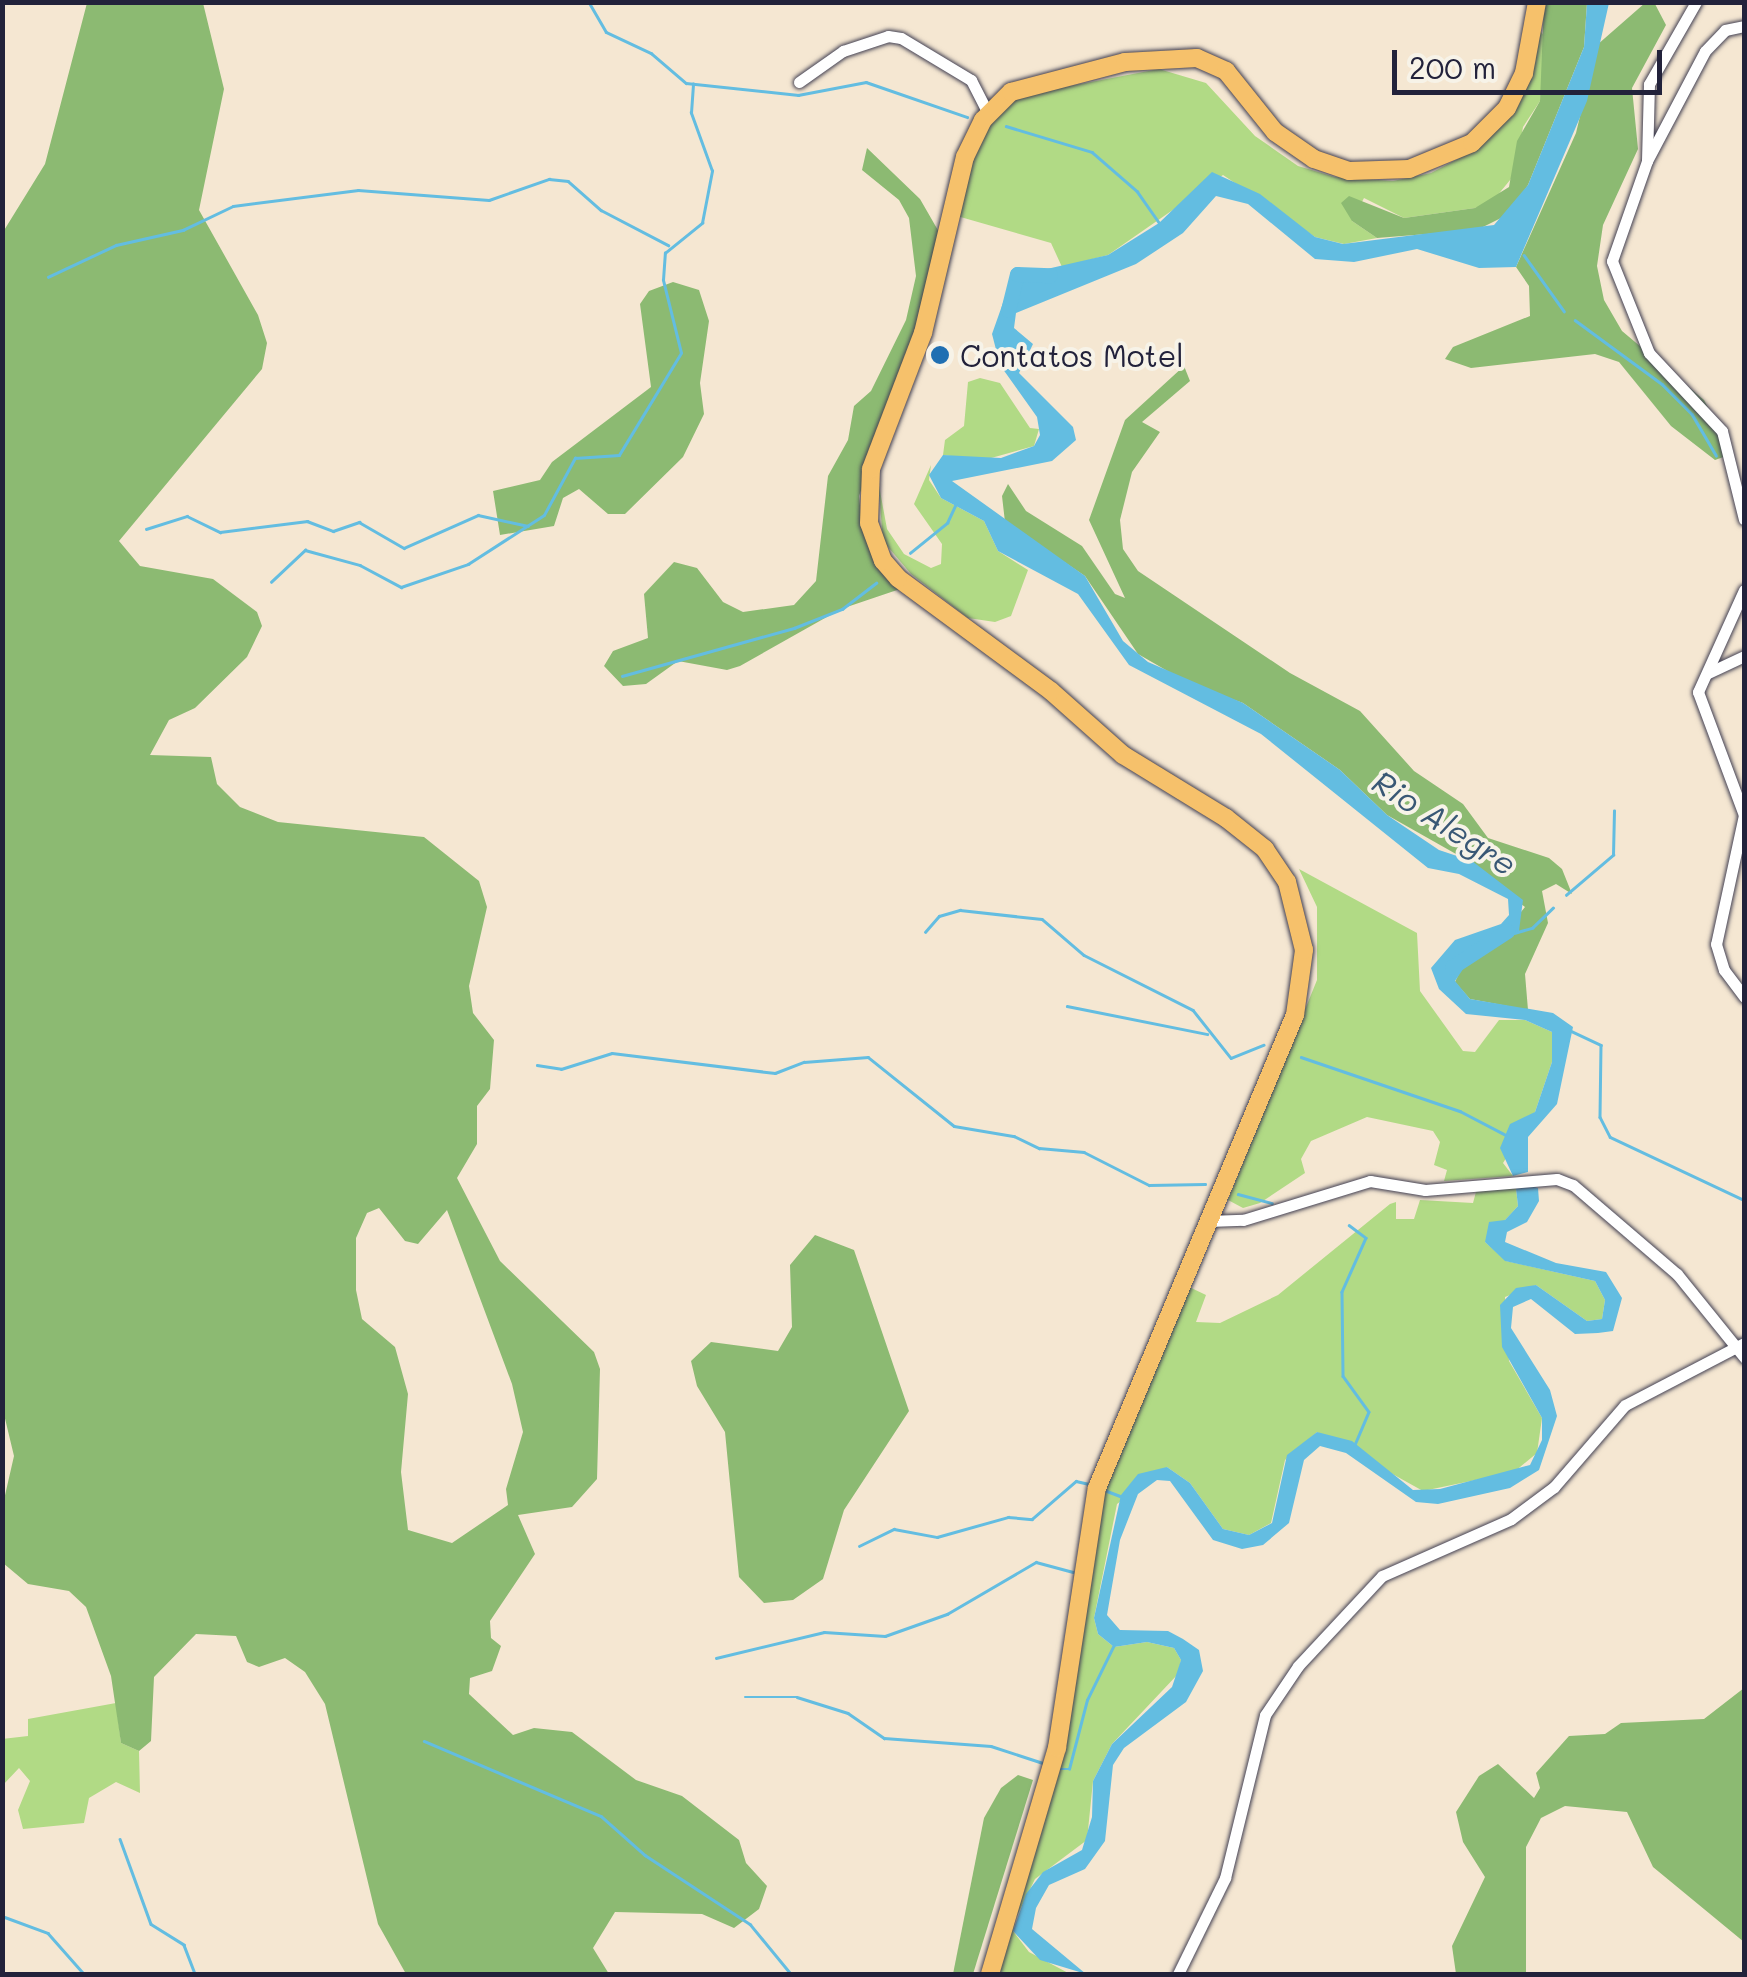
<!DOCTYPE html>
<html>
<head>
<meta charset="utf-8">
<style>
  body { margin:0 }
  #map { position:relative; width:1747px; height:1977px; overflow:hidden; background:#f5e7d2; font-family:Mali,sans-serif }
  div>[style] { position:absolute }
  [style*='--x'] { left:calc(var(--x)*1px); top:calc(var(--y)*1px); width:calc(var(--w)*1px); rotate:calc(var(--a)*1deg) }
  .green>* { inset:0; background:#b1da85 }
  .forest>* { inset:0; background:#8cba72 }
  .water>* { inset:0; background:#63bde1 }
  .stream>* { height:2.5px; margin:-1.25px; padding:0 1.25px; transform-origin:1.25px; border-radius:1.25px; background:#63bde1 }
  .river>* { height:15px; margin:-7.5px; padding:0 7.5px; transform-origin:7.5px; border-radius:7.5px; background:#63bde1 }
  .roads { filter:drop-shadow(0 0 2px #424052) drop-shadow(0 0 2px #424052) }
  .minor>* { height:11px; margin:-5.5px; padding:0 5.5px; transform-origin:5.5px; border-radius:5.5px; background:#fff }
  .highway>* { height:18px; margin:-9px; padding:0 9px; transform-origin:9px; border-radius:9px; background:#f6c16b }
  .dots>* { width:28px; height:28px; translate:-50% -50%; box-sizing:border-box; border:5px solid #f7f3e8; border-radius:50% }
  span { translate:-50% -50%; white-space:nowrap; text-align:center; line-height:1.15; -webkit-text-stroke:8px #f7f3e8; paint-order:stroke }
  .poi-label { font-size:30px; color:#22223b }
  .left { translate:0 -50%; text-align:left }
  .water-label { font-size:32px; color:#395875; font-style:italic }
  .frame { position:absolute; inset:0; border:5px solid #22223b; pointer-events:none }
  .scale { position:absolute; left:1392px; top:50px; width:270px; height:45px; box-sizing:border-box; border:5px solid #22223b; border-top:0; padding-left:12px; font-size:30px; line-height:35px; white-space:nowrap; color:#22223b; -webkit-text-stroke:8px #f7f3e8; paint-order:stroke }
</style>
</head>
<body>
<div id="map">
  <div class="green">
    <i style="clip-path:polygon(1539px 29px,1547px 40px,1540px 101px,1523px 127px,1515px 174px,1492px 202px,1475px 208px,1404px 218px,1364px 198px,1352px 221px,1377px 238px,1344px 244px,1315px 237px,1223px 175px,1108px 255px,1062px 267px,1051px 243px,957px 216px,978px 136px,1007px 98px,1159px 69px,1206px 83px,1255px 136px,1298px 166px,1335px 177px,1393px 181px,1431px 173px,1471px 152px,1499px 124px)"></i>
    <i style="clip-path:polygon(980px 378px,1000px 383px,1030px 428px,1039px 429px,1034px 446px,984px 460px,943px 455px,945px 440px,964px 426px,968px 382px)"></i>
    <i style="clip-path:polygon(931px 465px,929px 480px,941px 498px,984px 521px,998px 551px,1028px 570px,1011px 616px,995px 622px,968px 618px,911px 574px,883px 541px,878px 480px,887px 529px,904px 554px,931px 568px,941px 564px,942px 544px,914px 504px)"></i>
    <i style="clip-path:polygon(1299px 869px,1417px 933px,1420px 991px,1463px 1051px,1475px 1052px,1499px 1020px,1525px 1020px,1552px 1032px,1552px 1062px,1535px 1112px,1503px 1163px,1513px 1176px,1444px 1181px,1447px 1170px,1434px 1165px,1440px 1142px,1433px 1131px,1367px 1117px,1311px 1141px,1301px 1159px,1305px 1173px,1260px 1203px,1243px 1208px,1228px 1200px,1317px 980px,1317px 907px)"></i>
    <i style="clip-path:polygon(1515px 1180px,1518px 1206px,1485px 1242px,1506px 1261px,1595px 1281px,1605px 1300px,1602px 1319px,1587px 1321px,1536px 1285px,1505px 1297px,1509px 1361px,1542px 1418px,1537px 1453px,1514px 1472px,1423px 1491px,1317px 1432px,1285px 1460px,1271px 1523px,1249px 1535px,1223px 1529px,1190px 1483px,1167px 1467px,1117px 1504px,1094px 1618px,1098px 1634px,1114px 1647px,1147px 1642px,1174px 1648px,1181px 1660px,1178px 1674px,1112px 1744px,1093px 1781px,1087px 1840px,1035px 1879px,1016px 1918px,1013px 1931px,1029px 1952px,1070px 1974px,991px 1974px,1039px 1817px,1095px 1511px,1185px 1285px,1206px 1295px,1196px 1322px,1220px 1323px,1278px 1295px,1390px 1204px,1396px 1202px,1396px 1219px,1414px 1219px,1420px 1200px,1473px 1203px,1477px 1188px)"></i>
    <i style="clip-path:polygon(116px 1703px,121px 1743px,139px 1751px,140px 1793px,116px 1782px,89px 1798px,84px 1823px,23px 1829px,18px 1810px,30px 1781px,19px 1768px,3px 1785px,2px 1739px,28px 1736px,28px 1719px)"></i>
  </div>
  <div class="forest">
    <i style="clip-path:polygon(evenodd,87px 3px,203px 3px,224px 89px,199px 210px,258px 315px,267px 343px,262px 369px,119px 541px,140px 566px,213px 579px,257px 612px,262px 626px,247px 657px,195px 708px,169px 720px,150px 755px,211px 757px,217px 784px,240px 807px,278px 822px,424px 837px,479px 881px,487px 907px,469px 986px,473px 1013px,494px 1040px,490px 1089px,477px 1106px,477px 1144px,457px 1178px,500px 1261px,594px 1352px,600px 1369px,597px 1479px,572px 1507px,518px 1515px,535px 1554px,490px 1621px,491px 1638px,501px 1646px,492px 1671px,470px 1678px,469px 1694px,513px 1735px,534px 1728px,572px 1732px,636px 1780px,682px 1796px,739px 1840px,746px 1863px,767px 1886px,759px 1909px,734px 1928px,702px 1914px,615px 1912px,593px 1948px,609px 1974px,406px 1974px,378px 1924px,325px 1704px,305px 1672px,285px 1658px,259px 1667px,247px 1662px,236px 1636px,196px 1634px,154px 1677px,151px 1741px,139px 1751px,121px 1743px,111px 1676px,86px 1607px,69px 1591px,28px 1584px,3px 1563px,3px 1504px,14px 1456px,2px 1406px,3px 232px,45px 164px,87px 3px,379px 1208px,405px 1241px,418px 1244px,447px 1210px,512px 1384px,523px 1432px,506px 1489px,508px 1505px,452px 1543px,408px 1530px,401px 1472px,408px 1394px,395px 1347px,362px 1319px,356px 1290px,356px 1238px,367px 1213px,379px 1208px)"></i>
    <i style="clip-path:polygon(1544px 3px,1587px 3px,1584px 47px,1528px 185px,1509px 214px,1477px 230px,1377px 238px,1352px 221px,1341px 203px,1349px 196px,1404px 218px,1475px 208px,1509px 187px,1517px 141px,1540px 101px)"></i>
    <i style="clip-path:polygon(1645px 3px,1655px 4px,1666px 25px,1632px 88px,1638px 149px,1603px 225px,1597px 266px,1604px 300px,1622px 331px,1704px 400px,1732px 454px,1715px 460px,1671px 426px,1619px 362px,1595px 354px,1471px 368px,1445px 359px,1453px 347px,1530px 316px,1529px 286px,1516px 267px,1576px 133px,1597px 45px)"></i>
    <i style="clip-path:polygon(867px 148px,920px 199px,939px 232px,910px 349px,859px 496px,862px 524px,906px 587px,841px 609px,740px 666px,727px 670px,678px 661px,646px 684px,623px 686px,604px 666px,613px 651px,648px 638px,644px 594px,674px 562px,697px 568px,723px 602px,743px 612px,794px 605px,816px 581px,828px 476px,848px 440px,854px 406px,871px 391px,906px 320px,916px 276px,909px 218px,899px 200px,862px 170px)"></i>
    <i style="clip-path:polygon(673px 282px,699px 290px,709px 321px,700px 383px,704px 414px,683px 457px,625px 514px,608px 514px,579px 489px,563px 498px,554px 526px,500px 535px,493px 491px,540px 480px,552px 462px,651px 387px,640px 304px,649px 291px)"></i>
    <i style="clip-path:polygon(1184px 366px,1190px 381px,1142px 422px,1160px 432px,1132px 472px,1120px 520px,1123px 549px,1138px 571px,1290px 673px,1360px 711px,1414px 771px,1463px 804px,1488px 838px,1549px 858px,1562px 869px,1572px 894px,1556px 884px,1542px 891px,1548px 923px,1525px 974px,1528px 1010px,1470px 999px,1455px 982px,1466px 959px,1496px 943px,1525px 907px,1456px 854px,1387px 815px,1340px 770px,1243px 703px,1190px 684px,1138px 654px,1085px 576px,1005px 522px,1002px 496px,1008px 484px,1026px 511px,1082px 546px,1115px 594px,1125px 598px,1089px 520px,1125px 420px)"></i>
    <i style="clip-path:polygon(815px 1235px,854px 1250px,909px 1411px,844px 1510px,823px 1579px,793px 1600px,764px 1603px,739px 1577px,725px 1432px,697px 1386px,691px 1361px,711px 1342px,778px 1351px,792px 1327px,790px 1265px)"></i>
    <i style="clip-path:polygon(1744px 1688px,1744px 1942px,1653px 1867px,1627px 1812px,1565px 1806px,1541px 1818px,1526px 1847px,1526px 1974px,1456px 1974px,1452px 1946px,1485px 1877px,1463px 1842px,1456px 1812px,1479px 1776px,1498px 1764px,1534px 1798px,1540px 1788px,1536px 1773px,1569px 1736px,1605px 1734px,1621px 1723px,1704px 1719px)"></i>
    <i style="clip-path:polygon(1018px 1775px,1033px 1780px,973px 1974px,953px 1974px,984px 1818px,1001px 1788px)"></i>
  </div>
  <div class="water">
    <i style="clip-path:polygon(1587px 3px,1609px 3px,1587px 101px,1516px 267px,1479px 268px,1417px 249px,1354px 262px,1315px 259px,1248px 204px,1216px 196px,1183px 233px,1136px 264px,1016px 313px,1014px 328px,1033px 344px,1019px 373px,1073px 427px,1076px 440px,1052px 461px,952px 481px,1085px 576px,1123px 641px,1148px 662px,1243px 703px,1340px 770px,1387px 815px,1439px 850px,1472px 861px,1523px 900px,1519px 931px,1476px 950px,1455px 981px,1470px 999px,1553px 1013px,1573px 1027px,1557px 1104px,1528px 1137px,1528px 1172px,1513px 1176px,1500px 1148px,1510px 1124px,1535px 1112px,1552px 1062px,1552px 1032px,1525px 1020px,1466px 1014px,1439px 989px,1431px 968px,1455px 940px,1501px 924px,1509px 915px,1508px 899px,1459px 874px,1428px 868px,1261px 734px,1129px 665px,1078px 594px,998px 551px,984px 521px,941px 498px,929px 475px,943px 455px,1001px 458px,1034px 446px,1040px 435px,1037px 417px,1000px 365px,992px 334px,1004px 300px,1025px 274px,1108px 255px,1159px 223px,1212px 172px,1260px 194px,1315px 237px,1343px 244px,1494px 225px,1528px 185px,1584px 47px)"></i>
    <i style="clip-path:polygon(1515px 1180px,1538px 1188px,1539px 1201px,1527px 1222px,1507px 1232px,1505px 1242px,1556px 1263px,1606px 1272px,1622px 1298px,1613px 1331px,1598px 1333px,1575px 1334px,1531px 1299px,1513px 1307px,1511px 1328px,1550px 1390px,1557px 1416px,1539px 1470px,1510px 1488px,1438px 1504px,1416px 1502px,1346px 1453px,1320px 1446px,1304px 1460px,1289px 1523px,1263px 1545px,1242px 1549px,1213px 1540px,1170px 1481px,1157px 1480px,1138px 1494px,1120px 1540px,1107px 1615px,1120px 1630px,1168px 1631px,1183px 1639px,1199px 1650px,1203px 1671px,1186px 1702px,1124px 1748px,1113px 1765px,1105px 1841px,1085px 1869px,1049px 1885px,1036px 1908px,1032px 1929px,1086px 1974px,1040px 1960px,1013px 1931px,1026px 1894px,1043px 1872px,1082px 1850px,1092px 1817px,1093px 1781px,1112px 1744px,1172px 1687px,1181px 1660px,1174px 1648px,1147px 1642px,1114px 1647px,1098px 1634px,1094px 1618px,1121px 1495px,1138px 1474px,1167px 1467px,1190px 1483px,1223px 1529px,1249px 1535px,1272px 1523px,1287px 1455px,1317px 1432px,1352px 1441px,1413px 1490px,1440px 1489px,1530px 1465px,1542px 1440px,1542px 1418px,1502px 1347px,1500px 1305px,1516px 1288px,1536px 1285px,1587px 1321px,1602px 1319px,1605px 1300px,1595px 1281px,1505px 1261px,1485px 1242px,1489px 1222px,1505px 1220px,1518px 1206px)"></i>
  </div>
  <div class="stream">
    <i style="--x:589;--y:2;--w:34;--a:60"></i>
    <i style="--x:606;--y:32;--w:50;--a:25"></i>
    <i style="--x:651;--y:53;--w:46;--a:40.6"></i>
    <i style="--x:686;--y:83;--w:113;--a:6.1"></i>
    <i style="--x:798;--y:95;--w:69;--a:-10.8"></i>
    <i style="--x:866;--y:82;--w:107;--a:19.1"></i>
    <i style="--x:1006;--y:126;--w:90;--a:16.8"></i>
    <i style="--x:1092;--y:152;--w:60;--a:40.9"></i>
    <i style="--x:1137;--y:191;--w:39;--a:55"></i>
    <i style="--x:1524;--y:255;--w:69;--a:54.5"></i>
    <i style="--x:48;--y:277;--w:75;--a:-25.2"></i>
    <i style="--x:116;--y:245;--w:69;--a:-12.6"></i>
    <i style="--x:183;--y:230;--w:55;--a:-25.6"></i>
    <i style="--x:233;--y:206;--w:126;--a:-7.3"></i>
    <i style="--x:358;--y:190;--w:131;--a:4.4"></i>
    <i style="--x:489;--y:200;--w:64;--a:-19.3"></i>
    <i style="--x:549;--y:179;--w:19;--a:6"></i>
    <i style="--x:568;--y:181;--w:44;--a:41.3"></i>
    <i style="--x:601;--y:210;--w:76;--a:27.6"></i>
    <i style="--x:1575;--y:320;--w:108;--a:36.3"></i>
    <i style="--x:1662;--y:384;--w:42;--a:45"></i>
    <i style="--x:1692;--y:414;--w:48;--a:59.7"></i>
    <i style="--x:146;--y:529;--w:43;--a:-17.6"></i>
    <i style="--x:187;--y:516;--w:37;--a:26"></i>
    <i style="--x:220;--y:532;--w:88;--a:-7.2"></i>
    <i style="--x:307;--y:521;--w:28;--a:21"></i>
    <i style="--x:333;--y:531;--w:28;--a:-19"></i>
    <i style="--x:359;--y:522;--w:52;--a:30"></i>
    <i style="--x:404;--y:548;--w:81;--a:-24"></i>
    <i style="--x:478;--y:515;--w:51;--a:12.4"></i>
    <i style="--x:910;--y:553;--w:48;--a:-39"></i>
    <i style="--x:947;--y:523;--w:21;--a:-65"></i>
    <i style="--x:271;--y:582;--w:47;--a:-43.3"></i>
    <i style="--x:305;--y:550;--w:57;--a:15.3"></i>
    <i style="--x:360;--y:565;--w:47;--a:28.2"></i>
    <i style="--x:401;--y:587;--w:71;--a:-18.9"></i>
    <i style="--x:468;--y:564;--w:90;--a:-32.8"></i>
    <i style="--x:544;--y:515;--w:65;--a:-61.5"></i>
    <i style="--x:575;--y:458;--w:44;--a:-3.9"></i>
    <i style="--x:619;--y:455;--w:119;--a:-58.7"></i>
    <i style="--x:681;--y:353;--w:75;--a:-103.9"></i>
    <i style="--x:663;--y:280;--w:27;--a:-86"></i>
    <i style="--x:665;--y:253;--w:48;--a:-39"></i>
    <i style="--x:702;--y:223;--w:53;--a:-79.1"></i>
    <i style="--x:712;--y:171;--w:62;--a:-109.9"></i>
    <i style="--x:691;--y:113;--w:29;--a:-86"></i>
    <i style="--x:622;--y:676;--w:179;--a:-15.6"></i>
    <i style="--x:794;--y:628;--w:52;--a:-21.6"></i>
    <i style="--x:842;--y:609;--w:43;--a:-37.4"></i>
    <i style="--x:1566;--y:895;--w:62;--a:-40.4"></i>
    <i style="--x:1613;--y:855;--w:44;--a:-88.7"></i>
    <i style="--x:925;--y:932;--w:21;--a:-49"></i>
    <i style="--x:939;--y:916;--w:22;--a:-16"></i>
    <i style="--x:960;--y:910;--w:82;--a:6.3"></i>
    <i style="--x:1042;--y:919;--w:55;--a:40.6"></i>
    <i style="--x:1084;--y:955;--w:122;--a:26.8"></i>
    <i style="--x:1193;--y:1010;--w:61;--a:51.6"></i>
    <i style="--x:1231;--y:1058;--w:35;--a:-22"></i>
    <i style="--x:1514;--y:933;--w:19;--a:-16"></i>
    <i style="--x:1532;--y:928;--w:29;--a:-44"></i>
    <i style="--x:1067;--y:1006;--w:143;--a:11.3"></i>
    <i style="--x:1571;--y:1031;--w:33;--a:25"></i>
    <i style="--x:1601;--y:1045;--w:72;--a:90.8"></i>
    <i style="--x:1600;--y:1117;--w:22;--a:63"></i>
    <i style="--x:1610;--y:1137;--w:148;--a:25.2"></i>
    <i style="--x:1301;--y:1057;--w:168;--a:18.8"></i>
    <i style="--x:1460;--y:1111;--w:50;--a:27.6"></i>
    <i style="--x:537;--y:1065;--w:24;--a:9"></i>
    <i style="--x:561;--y:1069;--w:53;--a:-17.4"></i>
    <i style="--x:612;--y:1053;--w:164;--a:7"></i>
    <i style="--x:775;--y:1073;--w:31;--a:-21"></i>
    <i style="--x:804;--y:1062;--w:64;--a:-4.5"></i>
    <i style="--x:868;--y:1057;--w:110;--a:38.7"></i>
    <i style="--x:954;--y:1126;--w:61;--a:9.5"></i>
    <i style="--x:1014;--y:1136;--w:28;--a:26"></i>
    <i style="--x:1039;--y:1148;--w:45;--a:5.1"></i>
    <i style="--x:1084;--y:1152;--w:73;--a:26.9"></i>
    <i style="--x:1149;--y:1185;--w:56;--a:-1"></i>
    <i style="--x:1238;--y:1194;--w:35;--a:15"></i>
    <i style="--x:1349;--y:1225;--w:21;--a:37"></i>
    <i style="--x:1366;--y:1238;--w:59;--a:114"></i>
    <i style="--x:1342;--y:1292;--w:84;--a:89.3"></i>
    <i style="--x:1343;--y:1376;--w:44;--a:54.2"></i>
    <i style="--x:1369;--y:1412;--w:36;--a:113"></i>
    <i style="--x:1107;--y:1491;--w:17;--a:21"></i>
    <i style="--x:859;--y:1546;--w:39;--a:-26"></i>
    <i style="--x:894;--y:1529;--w:44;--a:10.5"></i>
    <i style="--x:937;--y:1537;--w:74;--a:-15.7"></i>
    <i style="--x:1008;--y:1517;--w:24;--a:5"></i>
    <i style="--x:1032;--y:1519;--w:58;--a:-40.8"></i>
    <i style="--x:1076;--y:1481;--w:13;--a:13"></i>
    <i style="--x:716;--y:1658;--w:111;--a:-13.5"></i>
    <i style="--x:824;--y:1632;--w:61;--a:3.8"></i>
    <i style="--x:885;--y:1636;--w:66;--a:-19.5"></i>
    <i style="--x:947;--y:1614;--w:103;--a:-30.3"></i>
    <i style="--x:1036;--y:1562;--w:38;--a:15"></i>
    <i style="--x:745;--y:1697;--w:52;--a:0"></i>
    <i style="--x:797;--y:1697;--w:53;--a:17.4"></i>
    <i style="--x:848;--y:1713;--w:44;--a:34.8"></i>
    <i style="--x:884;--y:1738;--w:107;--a:4.3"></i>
    <i style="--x:991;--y:1746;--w:55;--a:18.1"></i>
    <i style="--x:424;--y:1741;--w:192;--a:23"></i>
    <i style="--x:601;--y:1816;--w:59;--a:41.6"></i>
    <i style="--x:645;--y:1855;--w:126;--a:33.3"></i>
    <i style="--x:750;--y:1924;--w:65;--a:50.6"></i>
    <i style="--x:1061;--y:1769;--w:8;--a:0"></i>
    <i style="--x:1069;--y:1769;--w:71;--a:-75.4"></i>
    <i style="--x:1087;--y:1700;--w:61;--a:-63.9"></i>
    <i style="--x:120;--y:1839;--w:90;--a:70"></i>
    <i style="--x:151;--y:1924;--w:39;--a:32"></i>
    <i style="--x:184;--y:1945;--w:31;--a:69"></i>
    <i style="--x:2;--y:1916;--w:49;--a:20.3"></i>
    <i style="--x:48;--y:1933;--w:55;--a:48.7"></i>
  </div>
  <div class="river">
    <i style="--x:1008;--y:310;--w:37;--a:-76"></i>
    <i style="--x:1017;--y:274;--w:33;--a:2"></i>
    <i style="--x:1452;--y:967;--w:66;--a:-33.2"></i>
  </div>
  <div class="roads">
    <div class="minor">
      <i style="--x:1696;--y:2;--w:95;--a:119.8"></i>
      <i style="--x:1649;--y:84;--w:77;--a:91.5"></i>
      <i style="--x:1647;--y:161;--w:106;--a:109.3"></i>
      <i style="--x:1612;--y:261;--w:99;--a:68.1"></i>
      <i style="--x:1649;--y:353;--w:107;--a:46.9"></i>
      <i style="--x:1722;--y:431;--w:91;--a:76"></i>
      <i style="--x:799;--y:82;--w:54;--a:-35.2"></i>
      <i style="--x:843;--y:51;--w:47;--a:-18.4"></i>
      <i style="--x:888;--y:36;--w:13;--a:9"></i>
      <i style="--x:901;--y:38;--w:82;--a:31"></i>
      <i style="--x:971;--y:80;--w:38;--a:63"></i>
      <i style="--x:1647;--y:161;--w:124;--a:-62.2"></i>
      <i style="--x:1705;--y:51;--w:29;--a:-46"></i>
      <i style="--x:1725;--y:30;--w:19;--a:-12"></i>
      <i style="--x:1744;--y:590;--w:112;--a:114.3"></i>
      <i style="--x:1698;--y:692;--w:131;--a:69.5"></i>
      <i style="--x:1744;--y:815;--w:132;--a:102.2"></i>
      <i style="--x:1716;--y:944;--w:27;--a:73"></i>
      <i style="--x:1724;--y:970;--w:34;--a:53"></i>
      <i style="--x:1708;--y:673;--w:40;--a:-25"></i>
      <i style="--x:1208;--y:1221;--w:35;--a:-2"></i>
      <i style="--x:1243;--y:1220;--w:133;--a:-17.1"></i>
      <i style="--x:1370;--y:1181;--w:56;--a:9.3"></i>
      <i style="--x:1425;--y:1190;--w:132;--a:-4.8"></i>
      <i style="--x:1557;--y:1179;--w:17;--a:21"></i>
      <i style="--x:1573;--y:1185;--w:137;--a:40.6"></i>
      <i style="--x:1677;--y:1274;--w:107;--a:51.1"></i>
      <i style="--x:1178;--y:1974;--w:107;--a:-63.9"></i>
      <i style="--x:1225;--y:1878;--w:168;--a:-76.2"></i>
      <i style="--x:1265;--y:1715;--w:59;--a:-56"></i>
      <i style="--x:1298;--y:1666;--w:123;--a:-47"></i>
      <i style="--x:1382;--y:1576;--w:141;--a:-23.8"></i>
      <i style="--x:1511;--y:1519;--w:54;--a:-36.7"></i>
      <i style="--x:1554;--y:1487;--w:108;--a:-49.1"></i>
      <i style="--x:1625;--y:1405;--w:134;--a:-27.5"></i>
    </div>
    <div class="highway">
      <i style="--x:990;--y:1974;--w:236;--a:-73.5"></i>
      <i style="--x:1057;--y:1748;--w:263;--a:-81.3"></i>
      <i style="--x:1097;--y:1488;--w:513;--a:-67.29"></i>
      <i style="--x:1295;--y:1015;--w:66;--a:-82.1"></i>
      <i style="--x:1304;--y:950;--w:70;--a:-104"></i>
      <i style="--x:1287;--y:882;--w:40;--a:-124"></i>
      <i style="--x:1265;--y:849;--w:50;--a:-141.5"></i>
      <i style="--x:1226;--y:818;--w:121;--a:-148.5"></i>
      <i style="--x:1123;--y:755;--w:96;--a:-138.4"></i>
      <i style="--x:1051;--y:691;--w:190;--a:-143.6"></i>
      <i style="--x:898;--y:578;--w:23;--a:-131"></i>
      <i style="--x:883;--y:561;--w:40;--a:-110.2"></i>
      <i style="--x:869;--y:523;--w:54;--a:-87.9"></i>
      <i style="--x:871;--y:469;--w:146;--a:-69.1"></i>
      <i style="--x:923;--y:333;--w:181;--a:-76.6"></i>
      <i style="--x:965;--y:157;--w:41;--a:-64.1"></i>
      <i style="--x:983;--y:120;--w:40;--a:-45"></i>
      <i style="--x:1011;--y:92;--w:118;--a:-14.7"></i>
      <i style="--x:1125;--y:62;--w:72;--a:-3.2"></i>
      <i style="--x:1197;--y:58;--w:32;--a:24"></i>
      <i style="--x:1226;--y:71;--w:78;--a:51.2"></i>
      <i style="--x:1275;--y:132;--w:47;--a:34.7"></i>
      <i style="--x:1314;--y:159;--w:37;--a:19"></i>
      <i style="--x:1349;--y:171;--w:60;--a:-1.9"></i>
      <i style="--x:1409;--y:169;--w:68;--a:-22.4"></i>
      <i style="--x:1472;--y:143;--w:49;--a:-45"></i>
      <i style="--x:1507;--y:108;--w:39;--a:-64"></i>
      <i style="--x:1524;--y:73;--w:72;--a:-79.6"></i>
    </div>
  </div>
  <div class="dots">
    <i style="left:940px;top:355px;background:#1f6fb2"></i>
  </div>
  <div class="poi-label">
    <span class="left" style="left:960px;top:355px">Contatos Motel</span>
  </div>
  <div class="water-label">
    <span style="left:1445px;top:822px;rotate:33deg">Rio Alegre</span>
  </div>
  <div class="frame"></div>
  <div class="scale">200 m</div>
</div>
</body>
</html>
